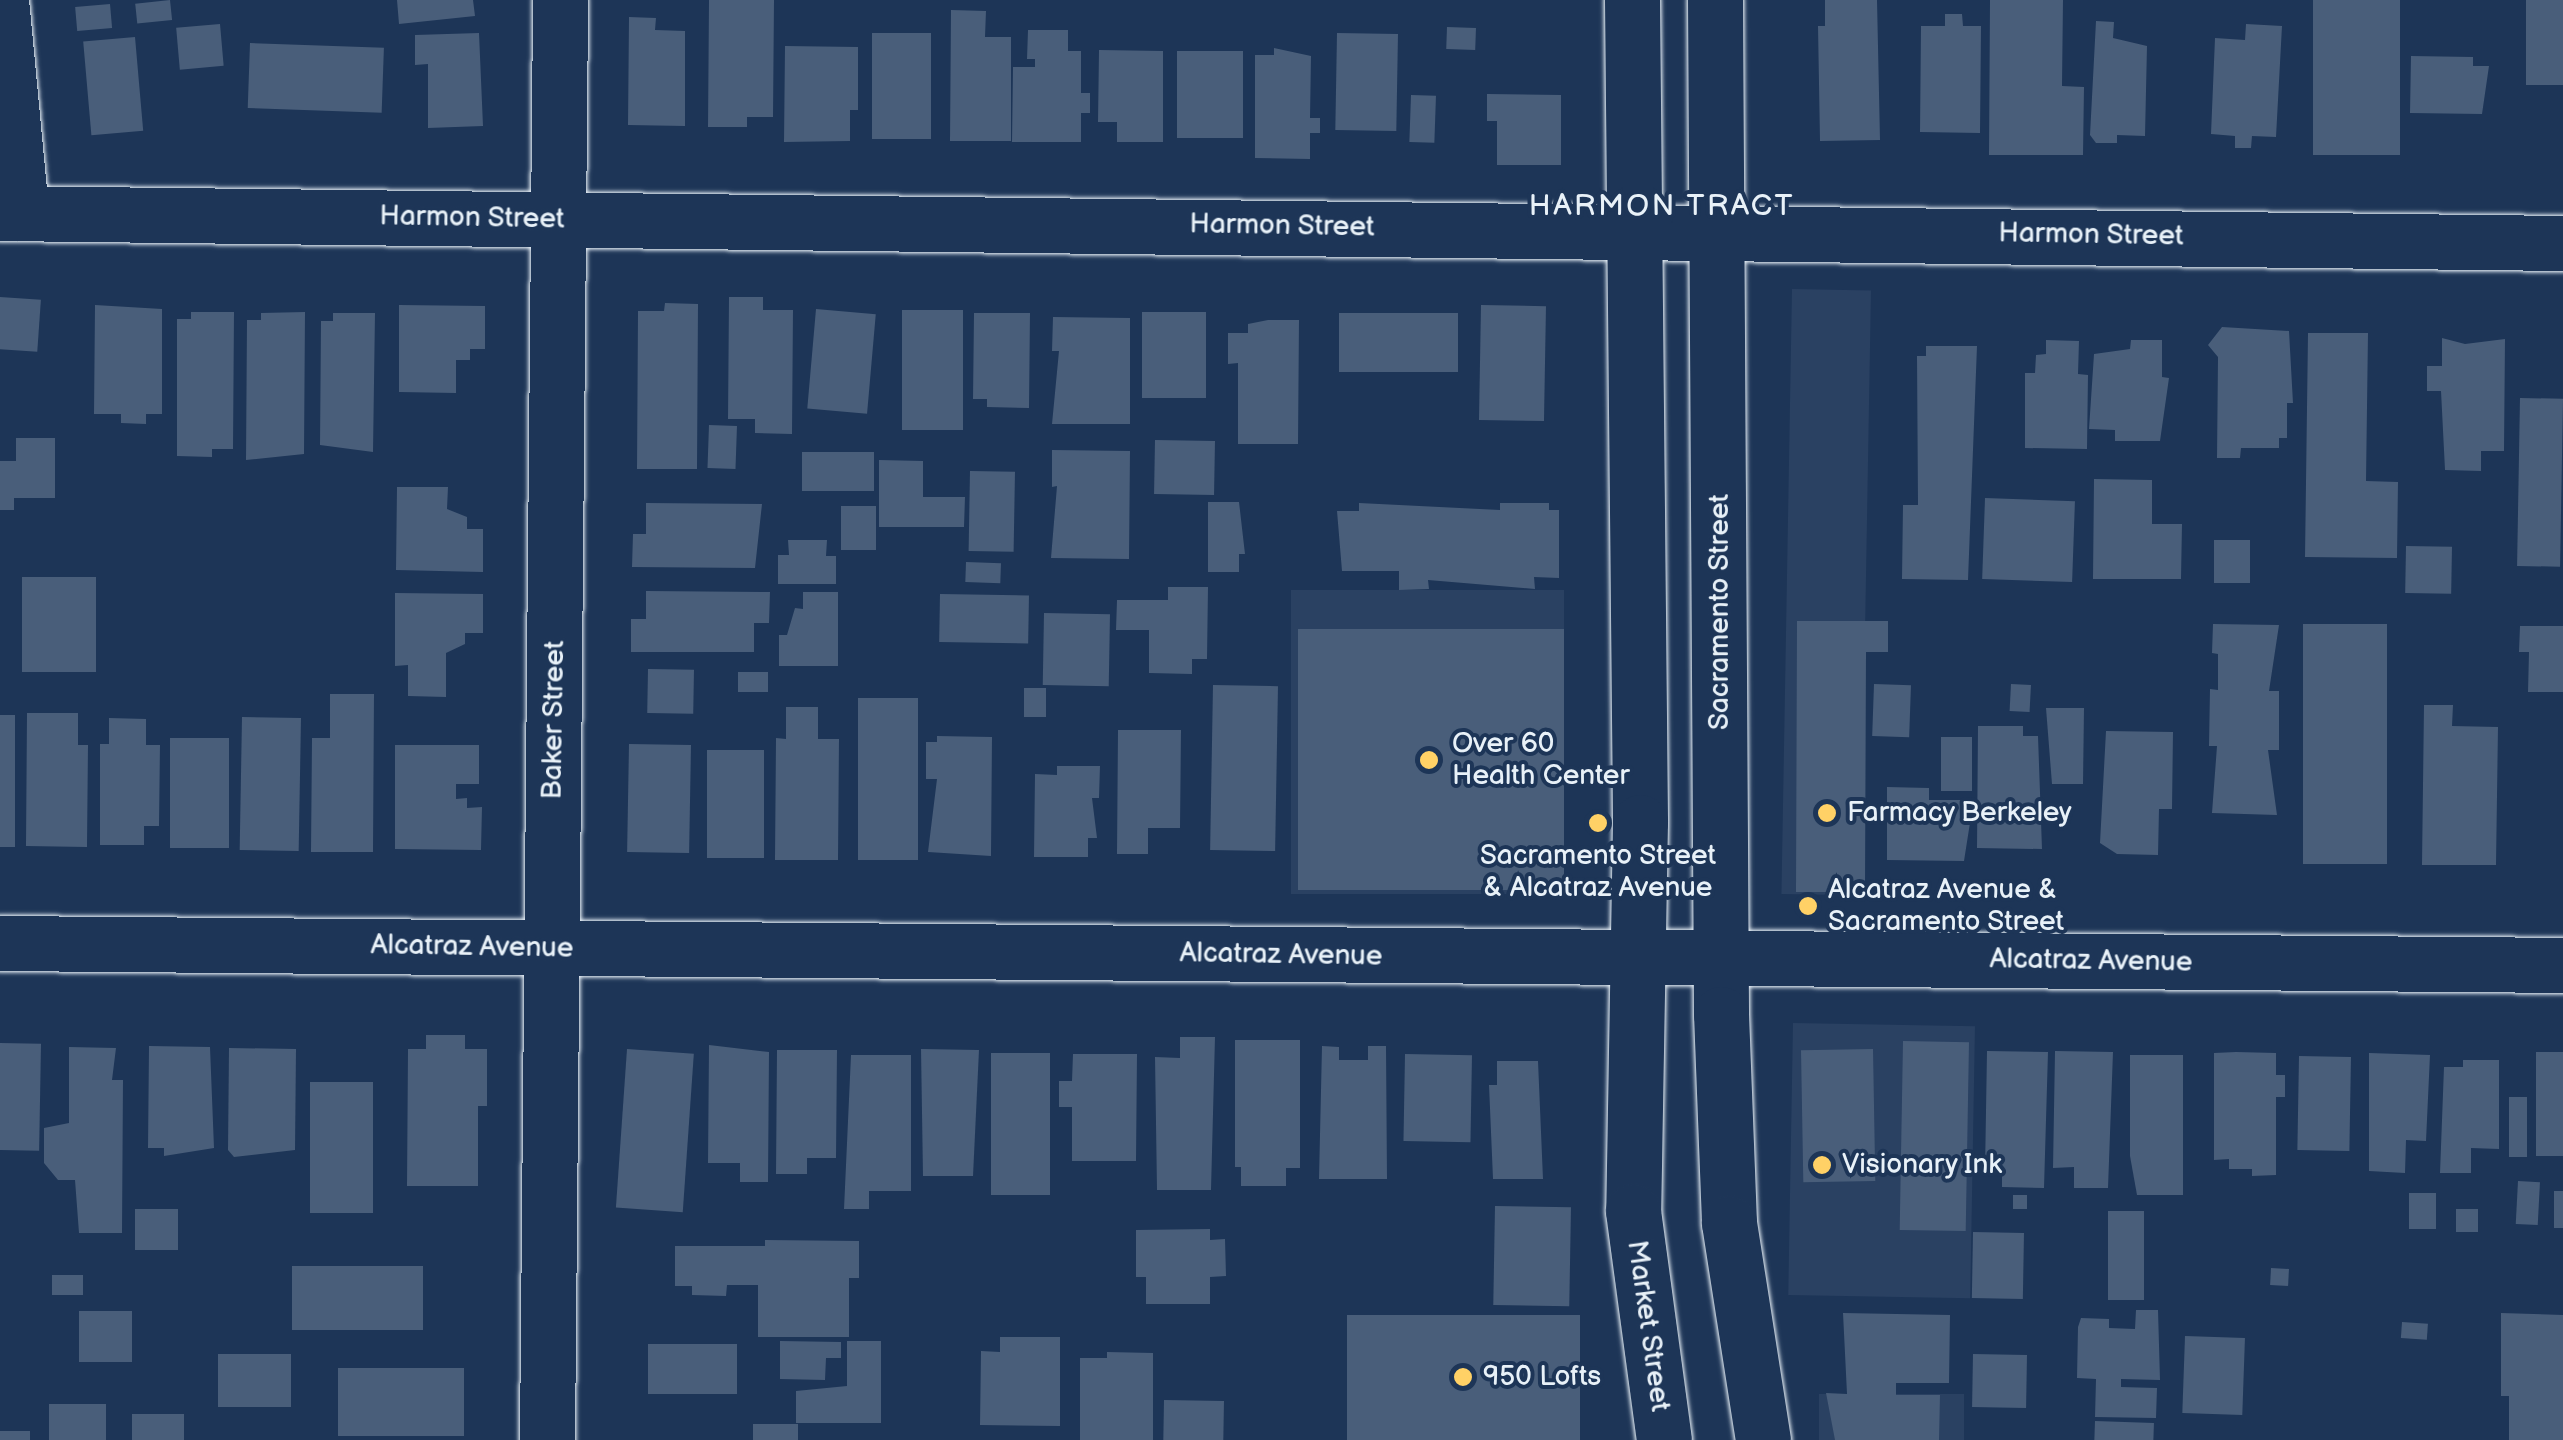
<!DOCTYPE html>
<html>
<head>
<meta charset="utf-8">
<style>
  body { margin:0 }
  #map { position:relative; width:2563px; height:1440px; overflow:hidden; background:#1d3557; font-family:"Balsamiq Sans",sans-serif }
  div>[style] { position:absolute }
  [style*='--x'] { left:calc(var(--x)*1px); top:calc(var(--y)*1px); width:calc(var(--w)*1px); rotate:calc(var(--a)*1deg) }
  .built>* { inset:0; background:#2a4162; transform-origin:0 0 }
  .building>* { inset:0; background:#495e7a; transform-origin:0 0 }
  .roads { filter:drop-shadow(0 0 2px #e8f1f8) drop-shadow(0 0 2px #e8f1f8) }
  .minor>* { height:55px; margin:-27.5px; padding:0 27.5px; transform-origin:27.5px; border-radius:27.5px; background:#1d3557 }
  .dots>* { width:28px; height:28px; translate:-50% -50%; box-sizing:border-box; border:5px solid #1d3557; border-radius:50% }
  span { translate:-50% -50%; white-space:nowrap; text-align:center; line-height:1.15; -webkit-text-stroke:8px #1d3557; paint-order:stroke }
  .street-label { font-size:28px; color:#e8f1f8 }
  .poi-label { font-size:28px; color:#e8f1f8 }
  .left { translate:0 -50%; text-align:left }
  .neighbourhood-label { font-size:30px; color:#e8f1f8; letter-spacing:2.5px }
</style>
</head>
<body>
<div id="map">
  <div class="built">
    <i style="left:1792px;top:289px;width:79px;height:605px;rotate:1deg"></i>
    <i style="left:1291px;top:590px;width:273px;height:304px"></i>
    <i style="left:1793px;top:1023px;width:182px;height:272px;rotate:1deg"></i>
    <i style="left:1819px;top:1394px;width:145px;height:47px"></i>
  </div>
  <div class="building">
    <i style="left:170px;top:0;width:20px;height:35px;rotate:84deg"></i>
    <i style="clip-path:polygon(397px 0,473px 0,475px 16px,399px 24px)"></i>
    <i style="clip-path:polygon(709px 0,774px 0,773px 117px,747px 117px,747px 127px,708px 127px)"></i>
    <i style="clip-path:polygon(1825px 0,1877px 0,1880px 140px,1820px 141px,1818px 26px,1825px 26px)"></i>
    <i style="clip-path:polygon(1990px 0,2063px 0,2062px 86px,2084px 87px,2083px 155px,1989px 155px)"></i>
    <i style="left:2313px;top:0;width:87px;height:155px"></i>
    <i style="left:2526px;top:0;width:37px;height:85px"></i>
    <i style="left:110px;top:4px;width:24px;height:35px;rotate:85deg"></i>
    <i style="clip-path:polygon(951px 10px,986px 11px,985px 37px,1011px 37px,1011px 141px,950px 141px)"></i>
    <i style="clip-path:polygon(1945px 14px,1962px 14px,1963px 26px,1981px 26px,1980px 133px,1920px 132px,1921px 26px,1945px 26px)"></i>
    <i style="clip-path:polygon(629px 17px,656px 18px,655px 30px,685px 31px,685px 126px,628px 125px)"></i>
    <i style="clip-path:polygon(2096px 21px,2114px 22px,2113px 38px,2147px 46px,2145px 136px,2117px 135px,2117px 143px,2096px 143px,2090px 135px)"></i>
    <i style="left:220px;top:24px;width:42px;height:44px;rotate:85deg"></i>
    <i style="clip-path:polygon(2246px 24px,2282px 26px,2276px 137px,2252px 136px,2251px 148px,2235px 148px,2235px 136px,2211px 134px,2215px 38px,2245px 40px)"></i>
    <i style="left:1447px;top:27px;width:29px;height:22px;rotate:2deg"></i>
    <i style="clip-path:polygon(1028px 30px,1068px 30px,1068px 51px,1081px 51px,1081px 93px,1090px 93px,1090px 113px,1081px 113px,1081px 142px,1012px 142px,1013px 67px,1035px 67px,1035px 59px,1027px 59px)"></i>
    <i style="clip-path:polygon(479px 33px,483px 126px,428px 128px,428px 64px,415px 65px,415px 35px)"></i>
    <i style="left:872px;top:33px;width:59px;height:106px"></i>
    <i style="left:1337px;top:33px;width:61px;height:97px;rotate:1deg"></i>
    <i style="left:135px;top:37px;width:94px;height:52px;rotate:85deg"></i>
    <i style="left:250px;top:43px;width:134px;height:65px;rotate:2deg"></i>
    <i style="clip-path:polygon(785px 46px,858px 47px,858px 110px,850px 110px,850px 141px,784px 142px)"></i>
    <i style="clip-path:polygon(1274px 48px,1311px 56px,1310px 118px,1320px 118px,1320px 133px,1310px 133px,1310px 159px,1255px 158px,1255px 55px,1274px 55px)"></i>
    <i style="clip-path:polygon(1099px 50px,1163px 51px,1163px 142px,1117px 142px,1117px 122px,1098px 122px)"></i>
    <i style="left:1177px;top:51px;width:66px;height:87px"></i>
    <i style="clip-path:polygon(2411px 56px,2473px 57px,2473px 66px,2489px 66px,2482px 114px,2410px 113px)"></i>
    <i style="clip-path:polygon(1487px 94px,1561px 95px,1561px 165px,1497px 165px,1497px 121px,1487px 121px)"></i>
    <i style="left:1411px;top:95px;width:25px;height:47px;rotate:2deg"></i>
    <i style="left:0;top:297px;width:41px;height:52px;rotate:4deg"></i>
    <i style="clip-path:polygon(729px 297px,763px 297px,763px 310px,793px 310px,792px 434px,755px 433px,755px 419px,728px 419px)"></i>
    <i style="clip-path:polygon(665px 303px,698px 304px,697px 469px,637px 469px,638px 311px,664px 311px)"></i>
    <i style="clip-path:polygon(95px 305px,162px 309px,162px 414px,146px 414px,146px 424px,121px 423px,121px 414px,94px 414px)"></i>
    <i style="clip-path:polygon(399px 305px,485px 306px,485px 349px,470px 349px,470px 360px,456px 360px,456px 393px,399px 392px)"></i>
    <i style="left:1481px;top:305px;width:65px;height:115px;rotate:1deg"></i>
    <i style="left:816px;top:309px;width:60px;height:100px;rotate:5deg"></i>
    <i style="left:902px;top:310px;width:61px;height:120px"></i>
    <i style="clip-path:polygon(191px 312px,234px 312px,233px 449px,212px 449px,212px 457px,177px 456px,177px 319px,191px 319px)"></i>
    <i style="clip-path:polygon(305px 312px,304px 454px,246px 460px,247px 320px,261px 320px,261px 313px)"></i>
    <i style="left:1142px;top:312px;width:64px;height:86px"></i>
    <i style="clip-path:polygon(333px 313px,375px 313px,373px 452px,320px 445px,321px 321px,333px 321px)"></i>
    <i style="clip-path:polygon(974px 313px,1030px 313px,1029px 408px,987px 407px,987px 399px,973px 399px)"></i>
    <i style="left:1339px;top:313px;width:119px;height:59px"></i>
    <i style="clip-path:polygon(1053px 317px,1130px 318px,1130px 424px,1052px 424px,1059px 351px,1052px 351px)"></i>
    <i style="clip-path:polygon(1268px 320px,1299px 320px,1298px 444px,1238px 444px,1238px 363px,1228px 364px,1228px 333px,1248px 333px,1248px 324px)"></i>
    <i style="clip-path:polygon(2222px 327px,2289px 331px,2293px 403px,2287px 403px,2287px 438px,2279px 438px,2279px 448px,2241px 448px,2240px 458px,2217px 458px,2218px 357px,2208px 345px)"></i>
    <i style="clip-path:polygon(2308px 333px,2368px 333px,2366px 481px,2398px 482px,2397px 558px,2305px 557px)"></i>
    <i style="clip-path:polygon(2442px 338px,2465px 344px,2505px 339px,2504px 451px,2481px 451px,2481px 471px,2445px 470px,2441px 391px,2427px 391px,2427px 366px,2442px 366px)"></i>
    <i style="clip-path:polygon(2046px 340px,2079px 341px,2078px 374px,2088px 375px,2087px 449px,2025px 448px,2025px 373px,2035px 373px,2036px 355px,2046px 354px)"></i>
    <i style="clip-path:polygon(2131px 340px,2162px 340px,2162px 377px,2169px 378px,2160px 441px,2115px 441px,2115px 430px,2089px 429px,2094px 354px,2130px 349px)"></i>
    <i style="clip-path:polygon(1926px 346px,1977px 346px,1968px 580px,1902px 579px,1903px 505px,1918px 505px,1917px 356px,1926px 356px)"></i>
    <i style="left:2520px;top:398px;width:43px;height:168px;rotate:1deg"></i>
    <i style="left:709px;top:425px;width:28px;height:43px;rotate:2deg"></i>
    <i style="clip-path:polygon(16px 438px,55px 438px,55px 498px,14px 498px,14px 510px,0 510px,0 461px,16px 461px)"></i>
    <i style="left:1155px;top:440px;width:60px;height:54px;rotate:1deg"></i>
    <i style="clip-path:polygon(1052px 450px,1130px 451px,1129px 559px,1051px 558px,1057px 486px,1052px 487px)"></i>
    <i style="left:802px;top:452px;width:72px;height:39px"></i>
    <i style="clip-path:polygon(879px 460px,923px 461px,923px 497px,965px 497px,964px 527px,879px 527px)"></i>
    <i style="left:970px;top:471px;width:45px;height:80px;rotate:1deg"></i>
    <i style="clip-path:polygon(2094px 479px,2152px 480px,2152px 524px,2182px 524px,2181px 579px,2093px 579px)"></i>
    <i style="clip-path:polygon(397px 487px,448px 487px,447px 509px,467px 517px,467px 529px,483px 529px,483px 572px,396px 570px)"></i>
    <i style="left:1985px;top:498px;width:90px;height:81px;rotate:2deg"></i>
    <i style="clip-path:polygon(1208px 502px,1239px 502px,1245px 554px,1239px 554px,1239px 572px,1208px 572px)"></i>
    <i style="clip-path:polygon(646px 503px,762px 504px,755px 568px,632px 567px,633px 534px,646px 534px)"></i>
    <i style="clip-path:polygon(1359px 503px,1500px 510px,1500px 503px,1549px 503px,1549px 510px,1559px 510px,1559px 578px,1534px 577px,1535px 589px,1428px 580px,1429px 589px,1399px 590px,1399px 571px,1342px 571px,1337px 511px,1359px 511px)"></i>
    <i style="left:841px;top:506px;width:35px;height:44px"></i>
    <i style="clip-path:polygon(788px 540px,827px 540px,826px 556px,836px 556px,836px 584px,778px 584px,778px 555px,789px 555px)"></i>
    <i style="left:2214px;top:540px;width:36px;height:43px"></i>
    <i style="left:2406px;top:546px;width:46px;height:47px;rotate:1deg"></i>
    <i style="left:966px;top:562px;width:35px;height:20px;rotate:2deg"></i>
    <i style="left:22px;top:577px;width:74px;height:95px"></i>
    <i style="clip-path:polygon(1168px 587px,1208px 587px,1207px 659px,1192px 659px,1192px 674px,1149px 673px,1149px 630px,1116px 630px,1117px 600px,1168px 600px)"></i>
    <i style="clip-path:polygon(646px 591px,770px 592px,769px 623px,754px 623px,754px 652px,631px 652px,631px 619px,646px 619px)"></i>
    <i style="clip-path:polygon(803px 592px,838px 592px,838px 666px,779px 666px,779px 635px,787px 635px,795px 608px,803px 609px)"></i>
    <i style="clip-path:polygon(395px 593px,483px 594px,483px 633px,465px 633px,465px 644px,446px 653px,446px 697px,408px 696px,408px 665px,395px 666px)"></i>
    <i style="left:940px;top:594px;width:89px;height:48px;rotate:1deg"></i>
    <i style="left:1044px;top:613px;width:66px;height:72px;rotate:1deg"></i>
    <i style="clip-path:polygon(1797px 621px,1888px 621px,1888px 652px,1866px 652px,1865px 892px,1796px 892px)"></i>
    <i style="clip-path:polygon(2213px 624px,2279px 625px,2269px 691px,2279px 691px,2279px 750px,2268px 750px,2277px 815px,2212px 813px,2217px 746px,2209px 746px,2210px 689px,2218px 690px,2218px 654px,2212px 653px)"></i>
    <i style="left:2303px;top:624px;width:84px;height:240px"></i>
    <i style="clip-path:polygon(2520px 626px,2563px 626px,2563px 692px,2528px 692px,2529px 652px,2519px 652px)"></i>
    <i style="left:1298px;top:629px;width:266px;height:261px"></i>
    <i style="left:648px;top:669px;width:46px;height:44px;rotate:1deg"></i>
    <i style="left:738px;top:672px;width:30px;height:20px"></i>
    <i style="left:1874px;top:684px;width:37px;height:52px;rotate:2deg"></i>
    <i style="left:2011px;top:684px;width:20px;height:27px;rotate:3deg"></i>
    <i style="left:1213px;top:685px;width:65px;height:165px;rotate:1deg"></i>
    <i style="left:1024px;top:688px;width:22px;height:29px"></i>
    <i style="clip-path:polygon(330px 694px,374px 694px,373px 852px,311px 852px,312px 738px,330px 738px)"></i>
    <i style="left:858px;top:698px;width:60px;height:162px"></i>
    <i style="clip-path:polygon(2424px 705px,2453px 705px,2452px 726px,2498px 727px,2496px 865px,2422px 865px)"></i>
    <i style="clip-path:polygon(786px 707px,818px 707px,818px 739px,839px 739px,838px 860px,775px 860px,776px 738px,786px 739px)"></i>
    <i style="clip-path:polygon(2046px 708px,2084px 708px,2083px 784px,2052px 784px)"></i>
    <i style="clip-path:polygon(27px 713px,78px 713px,78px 745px,88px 745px,87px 847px,26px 846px)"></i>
    <i style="left:0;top:715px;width:15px;height:132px"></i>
    <i style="left:242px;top:717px;width:59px;height:133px;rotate:1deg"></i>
    <i style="clip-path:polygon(109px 718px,146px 719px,146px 745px,160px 745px,159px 826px,144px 826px,144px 845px,100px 845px,100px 744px,109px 744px)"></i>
    <i style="clip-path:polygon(1978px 726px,2023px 726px,2023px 736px,2038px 736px,2042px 849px,1977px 848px)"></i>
    <i style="clip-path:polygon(1118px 730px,1181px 730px,1180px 828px,1148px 828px,1148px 854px,1117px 854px)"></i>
    <i style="clip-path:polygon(2106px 731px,2173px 732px,2172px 809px,2159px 809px,2158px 855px,2117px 854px,2100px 843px)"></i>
    <i style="clip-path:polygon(937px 736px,992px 737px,991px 856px,928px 852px,937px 779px,926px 779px,926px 742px,937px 742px)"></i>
    <i style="left:1941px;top:737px;width:31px;height:54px"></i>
    <i style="left:170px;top:738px;width:59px;height:110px"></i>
    <i style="left:629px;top:744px;width:62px;height:108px;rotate:1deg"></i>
    <i style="clip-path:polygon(395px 745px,479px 745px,479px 784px,456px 784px,456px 799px,467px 798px,467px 808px,482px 807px,481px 850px,395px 849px)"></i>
    <i style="left:764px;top:750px;width:108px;height:57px;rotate:90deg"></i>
    <i style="clip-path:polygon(1057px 766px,1100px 766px,1099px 798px,1092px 798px,1097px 838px,1088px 838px,1088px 857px,1034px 857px,1035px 774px,1057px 775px)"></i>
    <i style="clip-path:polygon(1887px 787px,1929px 788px,1929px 800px,1965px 800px,1965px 809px,1972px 810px,1964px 861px,1887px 860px)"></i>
    <i style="clip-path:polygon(426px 1035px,465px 1035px,465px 1049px,487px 1049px,487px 1106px,478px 1106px,478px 1186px,407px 1186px,408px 1049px,426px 1049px)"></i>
    <i style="clip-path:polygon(1180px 1037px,1215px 1037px,1211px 1190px,1157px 1190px,1155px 1057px,1180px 1058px)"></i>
    <i style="clip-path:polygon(1235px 1040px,1300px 1040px,1300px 1168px,1286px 1168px,1286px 1186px,1241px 1186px,1241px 1167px,1235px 1167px)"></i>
    <i style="left:1903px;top:1041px;width:66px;height:189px;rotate:1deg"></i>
    <i style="left:0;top:1043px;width:41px;height:107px;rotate:1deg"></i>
    <i style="clip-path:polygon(709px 1045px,769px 1052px,768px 1182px,740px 1182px,740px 1163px,708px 1163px)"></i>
    <i style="clip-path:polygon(149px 1046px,210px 1047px,214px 1148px,164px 1156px,164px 1148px,148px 1148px)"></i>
    <i style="clip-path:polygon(1322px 1046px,1339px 1047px,1339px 1060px,1368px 1060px,1368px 1046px,1386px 1046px,1387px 1179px,1319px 1179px)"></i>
    <i style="clip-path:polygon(69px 1047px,116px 1048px,112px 1080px,123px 1080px,122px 1233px,79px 1233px,75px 1180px,58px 1180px,44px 1163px,44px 1128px,69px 1123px)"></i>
    <i style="clip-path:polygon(229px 1048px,296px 1049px,295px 1150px,234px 1157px,228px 1150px)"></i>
    <i style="left:627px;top:1049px;width:67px;height:159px;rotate:4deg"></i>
    <i style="clip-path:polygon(921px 1049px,979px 1050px,973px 1176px,923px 1176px)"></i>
    <i style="left:1873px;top:1049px;width:132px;height:72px;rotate:89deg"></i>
    <i style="clip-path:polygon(777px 1050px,837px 1050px,836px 1158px,807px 1158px,807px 1174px,776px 1174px)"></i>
    <i style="clip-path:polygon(1987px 1051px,2048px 1052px,2044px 1188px,2002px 1187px,2002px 1172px,1985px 1171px)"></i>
    <i style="clip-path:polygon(2055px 1051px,2113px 1052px,2108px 1188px,2074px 1188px,2074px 1167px,2053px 1168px)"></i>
    <i style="clip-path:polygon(2236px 1052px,2276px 1053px,2276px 1075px,2285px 1075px,2285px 1097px,2276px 1097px,2276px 1175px,2252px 1176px,2252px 1169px,2229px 1169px,2229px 1159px,2214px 1160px,2214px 1053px)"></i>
    <i style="left:2563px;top:1052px;width:104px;height:27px;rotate:90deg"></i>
    <i style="left:991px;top:1053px;width:59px;height:142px"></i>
    <i style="clip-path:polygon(2369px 1053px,2430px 1055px,2426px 1141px,2406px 1140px,2405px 1173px,2369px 1171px)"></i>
    <i style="clip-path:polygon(1073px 1054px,1137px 1054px,1136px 1161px,1072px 1161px,1072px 1107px,1059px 1107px,1059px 1081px,1072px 1081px)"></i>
    <i style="left:1405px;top:1054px;width:67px;height:87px;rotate:1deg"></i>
    <i style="clip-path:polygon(851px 1055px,911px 1055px,911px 1191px,869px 1191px,869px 1209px,844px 1209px)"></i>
    <i style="clip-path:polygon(2130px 1055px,2183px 1055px,2183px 1195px,2137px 1195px,2130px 1156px)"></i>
    <i style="left:2299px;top:1056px;width:52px;height:94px;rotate:1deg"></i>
    <i style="clip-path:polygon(2463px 1060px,2499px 1060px,2499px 1149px,2471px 1148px,2471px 1173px,2440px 1173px,2444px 1067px,2463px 1067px)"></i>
    <i style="clip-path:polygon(1497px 1061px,1538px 1061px,1543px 1179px,1493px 1179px,1489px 1085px,1497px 1085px)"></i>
    <i style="left:310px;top:1082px;width:63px;height:131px"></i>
    <i style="left:2509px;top:1097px;width:18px;height:60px"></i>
    <i style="left:2518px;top:1181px;width:22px;height:43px;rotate:3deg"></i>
    <i style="left:2554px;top:1191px;width:9px;height:37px"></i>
    <i style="left:2409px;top:1193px;width:27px;height:36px"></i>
    <i style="left:2013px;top:1195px;width:14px;height:14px"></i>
    <i style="left:1495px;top:1206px;width:76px;height:99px;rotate:1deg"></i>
    <i style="left:135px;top:1209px;width:43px;height:41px"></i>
    <i style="left:2456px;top:1209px;width:22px;height:23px"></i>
    <i style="left:2108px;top:1211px;width:36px;height:89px"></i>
    <i style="clip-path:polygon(1210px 1229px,1210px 1240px,1225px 1239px,1226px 1276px,1210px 1277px,1210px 1304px,1146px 1304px,1146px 1277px,1136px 1277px,1136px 1230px)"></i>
    <i style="left:1973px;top:1232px;width:51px;height:66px;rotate:1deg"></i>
    <i style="clip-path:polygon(765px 1240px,859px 1241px,859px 1278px,849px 1278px,849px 1337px,758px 1337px,758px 1285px,727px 1285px,726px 1296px,692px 1295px,692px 1286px,675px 1286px,675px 1246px,765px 1246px)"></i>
    <i style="left:292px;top:1266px;width:131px;height:64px"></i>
    <i style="left:2271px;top:1268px;width:18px;height:17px;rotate:3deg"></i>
    <i style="left:52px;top:1275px;width:31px;height:20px"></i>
    <i style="clip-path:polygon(2136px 1310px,2158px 1310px,2160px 1380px,2121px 1379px,2121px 1387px,2157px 1388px,2156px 1418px,2095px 1417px,2096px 1379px,2077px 1378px,2078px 1327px,2081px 1318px,2109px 1319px,2109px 1328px,2135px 1329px)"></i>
    <i style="left:79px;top:1311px;width:53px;height:51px"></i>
    <i style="clip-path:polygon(1843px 1313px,1950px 1315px,1949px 1383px,1896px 1383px,1896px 1395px,1940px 1395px,1939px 1440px,1835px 1440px,1826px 1393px,1847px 1394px)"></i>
    <i style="clip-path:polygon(2501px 1313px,2563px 1315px,2563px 1440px,2509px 1440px,2509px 1396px,2501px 1396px)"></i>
    <i style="left:1347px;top:1315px;width:233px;height:125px"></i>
    <i style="left:2402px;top:1322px;width:26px;height:16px;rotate:4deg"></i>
    <i style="left:2185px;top:1336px;width:60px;height:77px;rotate:2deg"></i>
    <i style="clip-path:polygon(1000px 1337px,1060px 1337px,1060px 1426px,980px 1425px,981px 1351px,1000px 1352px)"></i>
    <i style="clip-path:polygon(780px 1341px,841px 1342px,841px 1358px,826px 1358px,825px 1380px,780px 1379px)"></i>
    <i style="clip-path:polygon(847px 1341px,881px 1341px,881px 1423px,796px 1423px,796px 1391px,847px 1386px)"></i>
    <i style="left:648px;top:1344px;width:89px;height:50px"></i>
    <i style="clip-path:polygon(1107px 1352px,1153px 1353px,1153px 1440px,1080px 1440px,1080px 1358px,1107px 1358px)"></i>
    <i style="left:218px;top:1354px;width:73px;height:53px"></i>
    <i style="left:1973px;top:1354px;width:54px;height:53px;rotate:1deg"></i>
    <i style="left:338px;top:1368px;width:126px;height:68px"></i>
    <i style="left:1164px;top:1400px;width:60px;height:40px;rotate:1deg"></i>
    <i style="left:49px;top:1404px;width:57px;height:36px"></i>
    <i style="left:132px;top:1414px;width:52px;height:26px"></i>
    <i style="left:2095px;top:1421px;width:59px;height:19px;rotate:2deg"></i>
    <i style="left:753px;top:1424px;width:45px;height:16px"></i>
    <i style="left:0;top:1431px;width:30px;height:9px"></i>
  </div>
  <div class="roads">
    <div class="minor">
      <i style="--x:1;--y:0;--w:214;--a:84.6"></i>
      <i style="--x:1632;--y:0;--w:822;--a:89.44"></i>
      <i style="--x:1640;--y:822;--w:389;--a:91"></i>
      <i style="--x:1633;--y:1211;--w:231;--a:82.3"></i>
      <i style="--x:1715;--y:0;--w:1014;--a:89.66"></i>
      <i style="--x:1721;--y:1014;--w:209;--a:87.8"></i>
      <i style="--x:1729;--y:1223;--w:220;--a:81.1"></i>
      <i style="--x:0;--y:213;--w:2563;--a:0.67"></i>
      <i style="--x:0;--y:943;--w:2563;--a:0.49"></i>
      <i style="--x:547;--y:1440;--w:1440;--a:-89.48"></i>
    </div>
  </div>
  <div class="dots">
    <i style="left:1429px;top:760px;background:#ffd166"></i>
    <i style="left:1827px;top:813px;background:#ffd166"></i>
    <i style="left:1598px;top:823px;background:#ffd166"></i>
    <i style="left:1808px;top:906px;background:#ffd166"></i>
    <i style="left:1822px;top:1165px;background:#ffd166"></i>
    <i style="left:1463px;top:1377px;background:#ffd166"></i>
  </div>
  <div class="street-label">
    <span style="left:472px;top:218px;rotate:1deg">Harmon Street</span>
    <span style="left:1282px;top:226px;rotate:1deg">Harmon Street</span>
    <span style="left:2091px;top:235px;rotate:1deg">Harmon Street</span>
    <span style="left:1720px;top:612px;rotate:-90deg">Sacramento Street</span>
    <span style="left:554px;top:720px;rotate:-89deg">Baker Street</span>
    <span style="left:472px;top:947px;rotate:1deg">Alcatraz Avenue</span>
    <span style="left:1281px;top:955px;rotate:1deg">Alcatraz Avenue</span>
    <span style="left:2091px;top:961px;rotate:1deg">Alcatraz Avenue</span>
    <span style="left:1648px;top:1326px;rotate:82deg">Market Street</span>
  </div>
  <div class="poi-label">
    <span class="left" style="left:1452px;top:760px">Over 60<br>Health Center</span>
    <span class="left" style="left:1847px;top:813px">Farmacy Berkeley</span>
    <span style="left:1598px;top:872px">Sacramento Street<br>&amp; Alcatraz Avenue</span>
    <span class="left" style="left:1828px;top:906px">Alcatraz Avenue &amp;<br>Sacramento Street</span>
    <span class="left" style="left:1842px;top:1165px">Visionary Ink</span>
    <span class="left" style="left:1483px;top:1377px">950 Lofts</span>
  </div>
  <div class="neighbourhood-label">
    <span style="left:1662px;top:206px">HARMON TRACT</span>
  </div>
</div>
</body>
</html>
